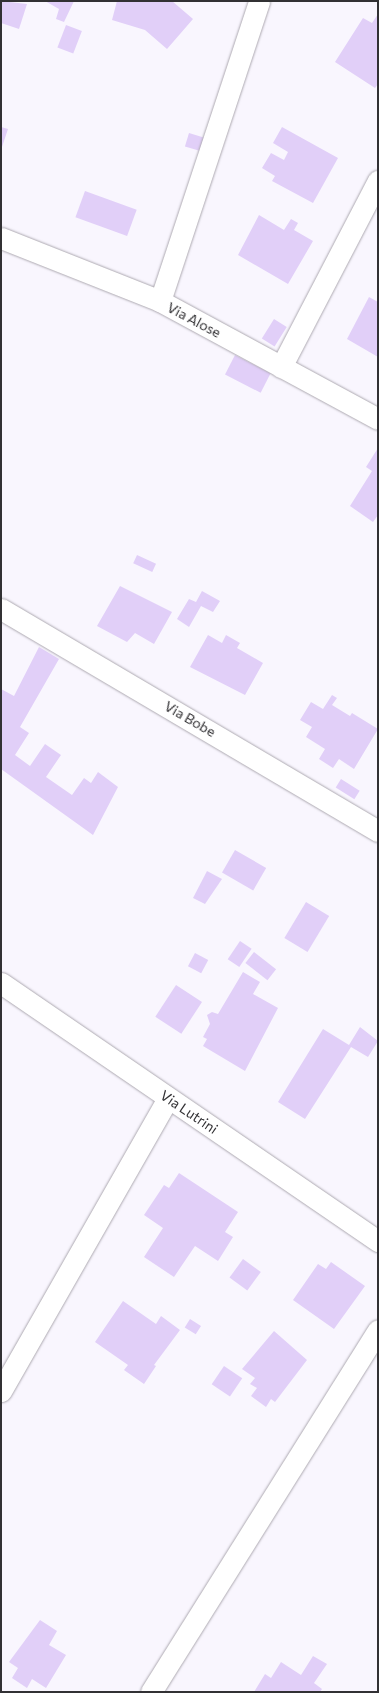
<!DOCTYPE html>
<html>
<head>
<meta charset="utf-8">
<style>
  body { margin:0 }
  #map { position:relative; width:379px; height:1693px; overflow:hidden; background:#f9f6fe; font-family:Commissioner,sans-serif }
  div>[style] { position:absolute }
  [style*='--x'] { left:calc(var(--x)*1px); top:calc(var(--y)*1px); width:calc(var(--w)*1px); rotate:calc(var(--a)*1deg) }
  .building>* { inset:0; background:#e1cff8; transform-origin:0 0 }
  .roads { filter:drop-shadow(0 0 1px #ada9b1) drop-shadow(0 0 1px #ada9b1) }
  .minor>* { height:21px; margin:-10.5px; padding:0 10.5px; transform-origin:10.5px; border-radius:10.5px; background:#fff }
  span { translate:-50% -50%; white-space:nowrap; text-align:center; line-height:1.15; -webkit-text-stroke:4px #fff; paint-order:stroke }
  .street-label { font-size:14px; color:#323134 }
  .frame { position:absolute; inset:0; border:2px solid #323134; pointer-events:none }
</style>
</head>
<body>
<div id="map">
  <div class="building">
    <i style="clip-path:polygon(1px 1px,27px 4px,19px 29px,1px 23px)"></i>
    <i style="clip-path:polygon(45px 1px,74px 1px,64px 22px,56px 19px,59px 9px)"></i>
    <i style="clip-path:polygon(117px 1px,172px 1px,193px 19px,167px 49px,145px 30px,112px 20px)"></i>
    <i style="clip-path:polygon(378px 14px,378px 84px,375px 88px,335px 62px,363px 18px,372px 23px)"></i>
    <i style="left:66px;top:25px;width:17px;height:24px;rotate:21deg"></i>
    <i style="clip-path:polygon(1px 127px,8px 129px,2px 147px,1px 147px)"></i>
    <i style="clip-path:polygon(282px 127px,338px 158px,313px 203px,272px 181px,275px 176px,262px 168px,271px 153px,284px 160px,288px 152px,273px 143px)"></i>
    <i style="left:189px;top:133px;width:17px;height:14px;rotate:17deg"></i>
    <i style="left:85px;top:191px;width:55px;height:28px;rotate:20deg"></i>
    <i style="clip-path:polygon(259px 215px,284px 230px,291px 219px,298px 223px,294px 230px,313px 241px,288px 284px,238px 255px)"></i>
    <i style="clip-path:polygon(369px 297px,378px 302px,378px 357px,347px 339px)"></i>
    <i style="left:274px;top:319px;width:15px;height:23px;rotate:32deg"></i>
    <i style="left:235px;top:355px;width:40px;height:22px;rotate:27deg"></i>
    <i style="clip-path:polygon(378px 448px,378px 515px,373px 522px,350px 506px,372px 471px,366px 467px)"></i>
    <i style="left:137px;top:555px;width:21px;height:9px;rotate:25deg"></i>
    <i style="clip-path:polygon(120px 586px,172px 612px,154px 644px,135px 633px,127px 642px,97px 626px)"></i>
    <i style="clip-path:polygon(202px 591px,220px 601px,213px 612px,201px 606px,189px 627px,177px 619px,189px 599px,196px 602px)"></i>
    <i style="clip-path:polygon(208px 635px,222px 643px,226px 635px,240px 643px,237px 648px,263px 663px,245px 695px,190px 667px)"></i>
    <i style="clip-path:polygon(39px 647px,59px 659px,20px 727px,29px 733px,15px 755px,30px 766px,45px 744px,61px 755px,46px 777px,72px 795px,84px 778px,91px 783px,98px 772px,118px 787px,93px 835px,1px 769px,1px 689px,14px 696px)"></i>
    <i style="clip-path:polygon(332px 695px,337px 698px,332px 705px,350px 716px,352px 713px,378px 729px,354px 769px,339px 759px,333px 768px,319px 759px,325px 749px,306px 737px,312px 727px,300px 720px,311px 702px,323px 709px)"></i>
    <i style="left:341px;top:779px;width:22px;height:10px;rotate:32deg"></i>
    <i style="left:235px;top:850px;width:36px;height:26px;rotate:30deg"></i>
    <i style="clip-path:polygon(207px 871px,222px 879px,205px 904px,193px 898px)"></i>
    <i style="left:306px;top:902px;width:27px;height:42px;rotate:31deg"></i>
    <i style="left:240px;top:941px;width:14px;height:22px;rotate:34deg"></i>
    <i style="left:254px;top:952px;width:28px;height:14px;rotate:38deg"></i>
    <i style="left:195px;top:953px;width:15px;height:15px;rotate:28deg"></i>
    <i style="clip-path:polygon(243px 972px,260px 982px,253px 994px,278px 1008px,245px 1071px,203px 1046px,207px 1039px,203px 1037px,210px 1024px,207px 1015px,212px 1012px,218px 1014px)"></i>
    <i style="left:176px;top:985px;width:31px;height:38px;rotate:33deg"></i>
    <i style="clip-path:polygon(360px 1027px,378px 1041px,368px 1057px,351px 1047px,305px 1119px,278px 1102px,323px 1029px,349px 1045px)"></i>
    <i style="clip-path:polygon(179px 1173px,238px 1212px,225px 1232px,233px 1237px,218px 1261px,195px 1246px,174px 1277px,144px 1257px,163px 1228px,144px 1215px,164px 1185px,169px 1188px)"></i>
    <i style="left:243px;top:1259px;width:22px;height:23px;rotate:36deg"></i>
    <i style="clip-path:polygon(331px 1262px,365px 1286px,334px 1329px,293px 1300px,318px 1264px,326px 1269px)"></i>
    <i style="clip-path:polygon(123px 1301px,156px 1324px,161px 1316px,180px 1330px,154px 1365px,156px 1366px,144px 1384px,124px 1370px,128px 1365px,95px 1342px)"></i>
    <i style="left:190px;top:1319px;width:13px;height:10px;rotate:32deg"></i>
    <i style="clip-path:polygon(274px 1331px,307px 1360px,275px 1402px,271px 1399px,266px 1407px,251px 1396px,257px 1388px,250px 1384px,255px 1378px,242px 1369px)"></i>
    <i style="left:224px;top:1366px;width:22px;height:22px;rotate:34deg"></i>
    <i style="clip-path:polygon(40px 1620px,57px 1631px,49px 1645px,66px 1655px,46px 1688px,32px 1679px,27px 1688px,12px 1678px,18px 1668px,9px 1662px)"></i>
    <i style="clip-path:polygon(313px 1656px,327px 1664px,314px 1683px,322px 1689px,320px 1692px,254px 1692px,265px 1674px,271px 1678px,281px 1662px,301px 1675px)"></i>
  </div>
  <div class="roads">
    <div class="minor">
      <i style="--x:1;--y:238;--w:171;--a:21.6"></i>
      <i style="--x:160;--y:301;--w:248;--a:28.4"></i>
      <i style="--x:160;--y:301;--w:316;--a:-71.7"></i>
      <i style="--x:281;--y:367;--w:210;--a:-62.5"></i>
      <i style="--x:1;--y:609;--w:438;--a:30.5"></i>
      <i style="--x:1;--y:983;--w:457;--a:34.4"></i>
      <i style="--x:1;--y:1391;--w:337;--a:-60.3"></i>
      <i style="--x:151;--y:1692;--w:427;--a:-57.9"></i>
    </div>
  </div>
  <div class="street-label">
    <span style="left:194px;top:320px;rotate:28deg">Via Alose</span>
    <span style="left:190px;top:719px;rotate:30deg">Via Bobe</span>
    <span style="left:189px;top:1112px;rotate:34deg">Via Lutrini</span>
  </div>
  <div class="frame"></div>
</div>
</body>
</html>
